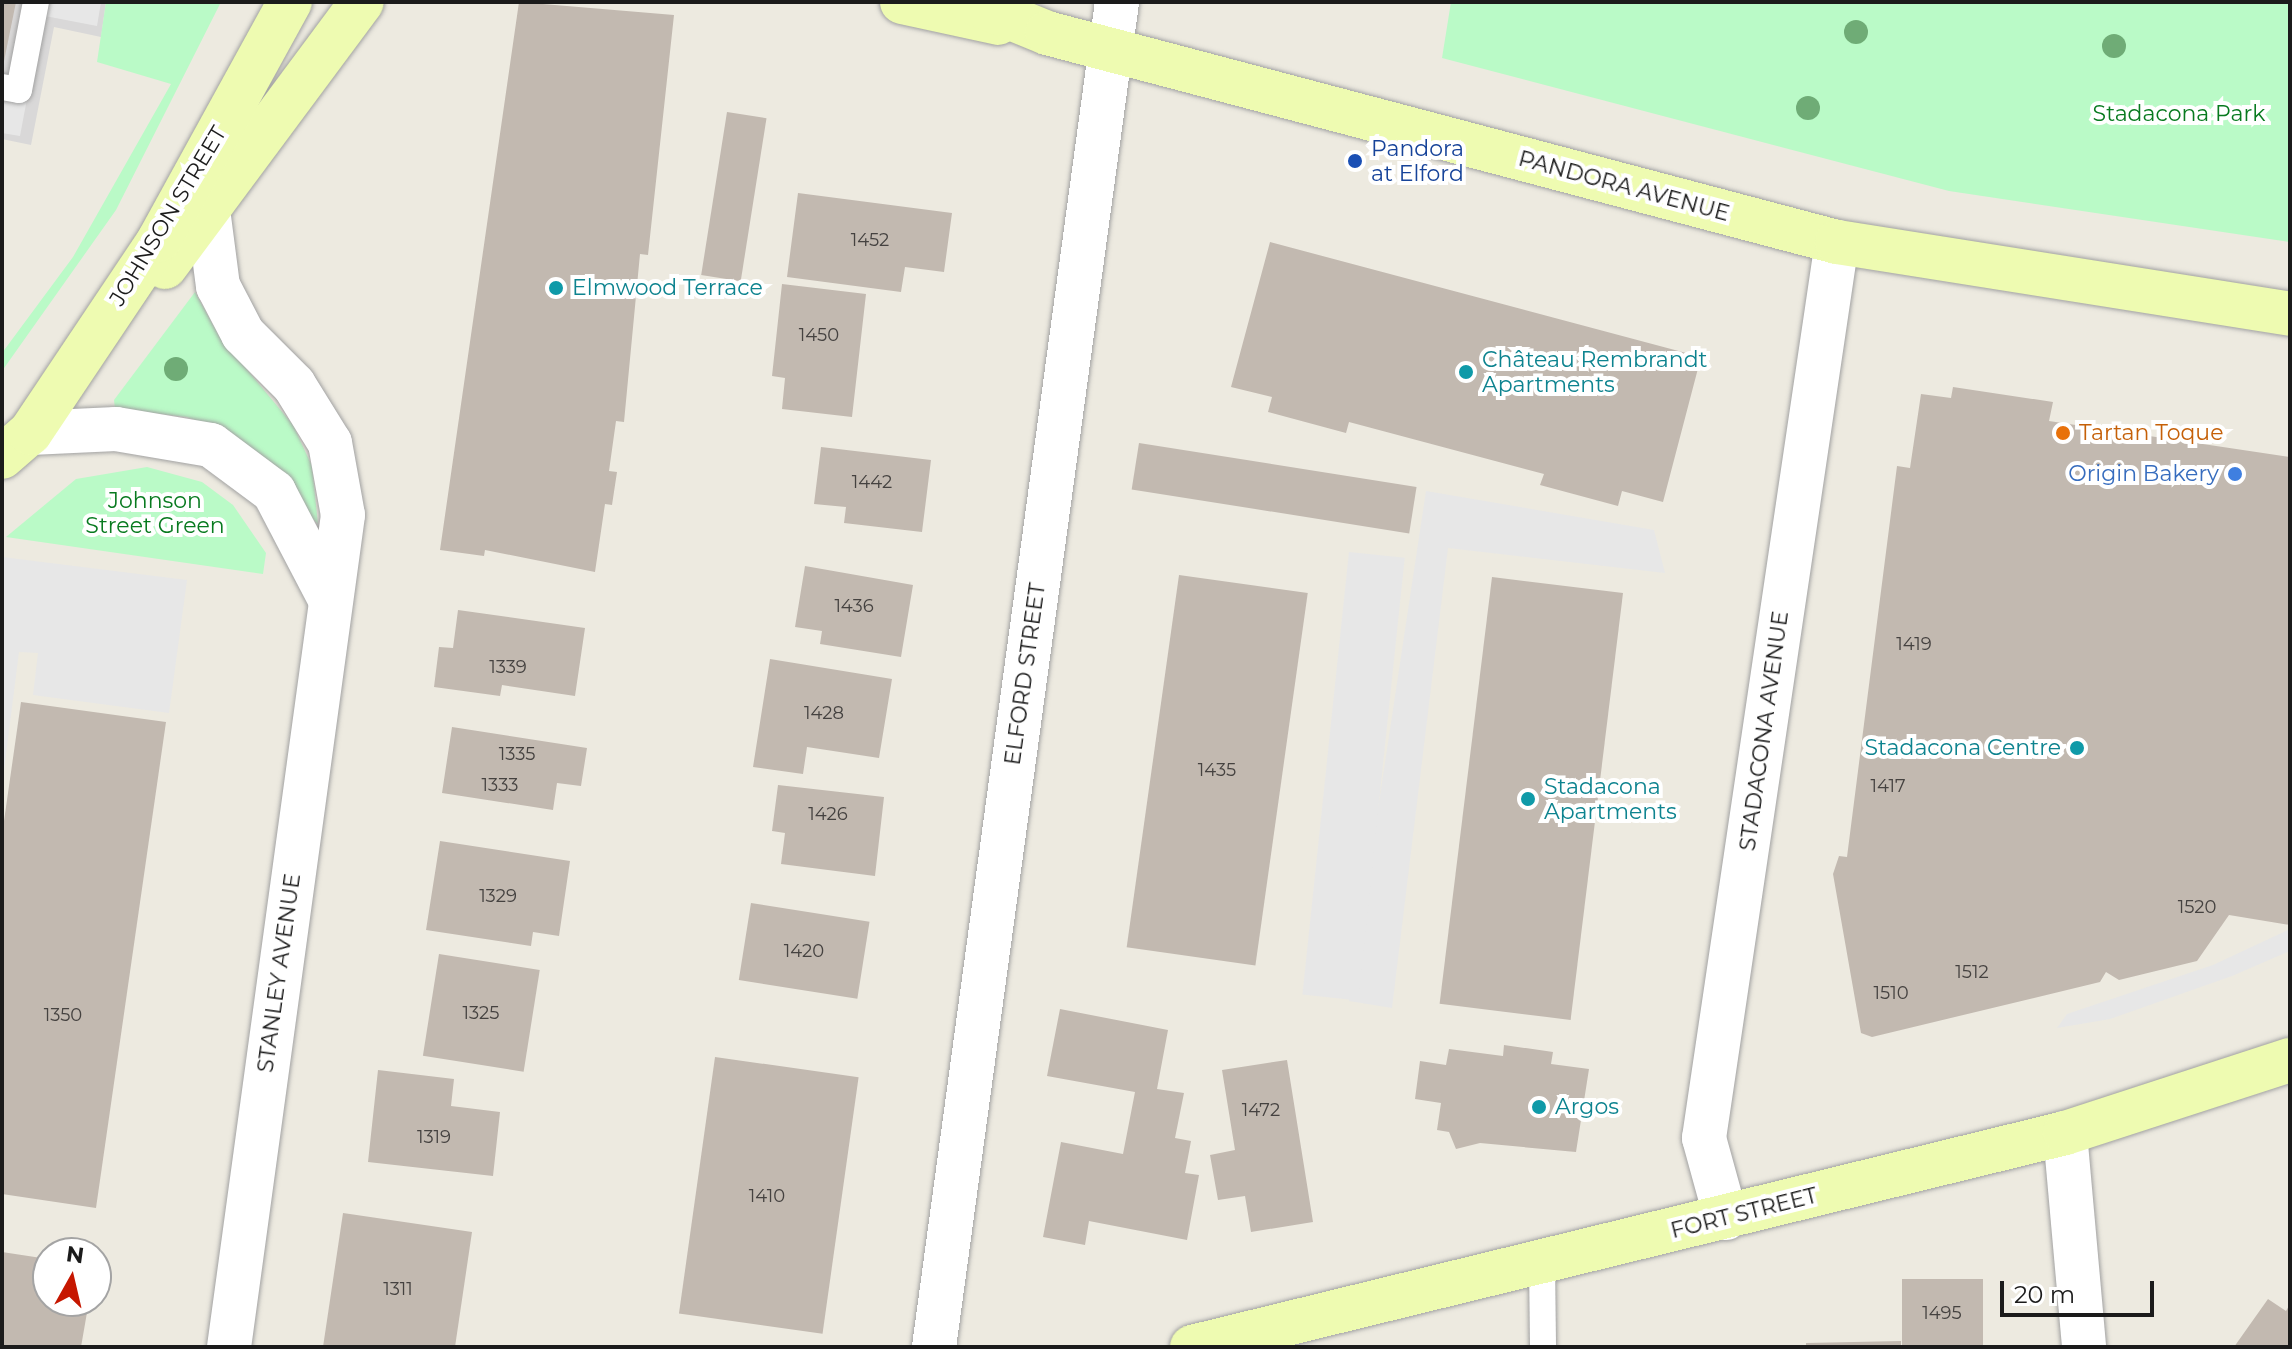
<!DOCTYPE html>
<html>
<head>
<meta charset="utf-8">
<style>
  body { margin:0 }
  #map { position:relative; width:2292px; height:1349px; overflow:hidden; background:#edeae0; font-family:Montserrat,sans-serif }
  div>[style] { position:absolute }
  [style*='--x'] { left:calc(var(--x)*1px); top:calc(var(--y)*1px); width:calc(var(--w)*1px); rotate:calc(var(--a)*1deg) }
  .residential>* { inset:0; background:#d9d8d8 }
  .park>* { inset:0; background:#bafac7 }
  .parking>* { inset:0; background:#e7e7e7; transform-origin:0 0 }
  .building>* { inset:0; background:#c2b9b0; transform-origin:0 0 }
  .roads { filter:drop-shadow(0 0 2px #a2a2a2) drop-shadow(0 0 2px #a2a2a2) }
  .service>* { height:26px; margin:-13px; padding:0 13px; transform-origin:13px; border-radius:13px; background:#fff }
  .minor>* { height:44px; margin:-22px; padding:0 22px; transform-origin:22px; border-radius:22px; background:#fff }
  .secondary>* { height:44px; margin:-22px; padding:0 22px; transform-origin:22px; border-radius:22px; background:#eefbb1 }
  .trees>* { width:24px; height:24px; margin:-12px; border-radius:50%; background:#6fac76 }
  .dots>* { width:22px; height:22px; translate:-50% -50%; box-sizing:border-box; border:4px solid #fff; border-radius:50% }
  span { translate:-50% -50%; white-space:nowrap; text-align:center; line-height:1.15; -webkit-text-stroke:8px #fff; paint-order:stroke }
  .number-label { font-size:18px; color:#454240 }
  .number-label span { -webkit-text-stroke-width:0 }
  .park-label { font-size:22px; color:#087a1f }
  .transit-label { font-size:22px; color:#164399 }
  .left { translate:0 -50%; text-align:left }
  .street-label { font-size:22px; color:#1b1b1b }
  .culture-label { font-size:22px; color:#0d838f }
  .right { translate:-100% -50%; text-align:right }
  .food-label { font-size:22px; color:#c56008 }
  .shop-label { font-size:22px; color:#366cbe }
  .frame { position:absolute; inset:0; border:4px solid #1b1b1b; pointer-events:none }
  .north { position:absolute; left:32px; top:1237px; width:80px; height:80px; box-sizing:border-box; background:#fff; border:2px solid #a4a4a4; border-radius:50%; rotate:8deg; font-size:22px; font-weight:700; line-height:32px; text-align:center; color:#1b1b1b }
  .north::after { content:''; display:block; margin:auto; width:28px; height:36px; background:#c61700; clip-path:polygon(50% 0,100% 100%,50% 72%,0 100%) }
  .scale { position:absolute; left:2000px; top:1281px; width:154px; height:36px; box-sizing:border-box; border:4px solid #1b1b1b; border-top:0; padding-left:10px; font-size:24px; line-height:28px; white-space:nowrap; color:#1b1b1b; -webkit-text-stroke:6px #fff; paint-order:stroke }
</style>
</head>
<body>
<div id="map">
  <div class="residential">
    <i style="clip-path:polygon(2px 2px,106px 2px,101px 37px,54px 27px,31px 145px,2px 139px)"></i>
  </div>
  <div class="park">
    <i style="clip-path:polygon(106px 2px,221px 2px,116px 210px,2px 371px,2px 353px,73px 257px,171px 84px,97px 62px)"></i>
    <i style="clip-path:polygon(1451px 2px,2290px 2px,2290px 242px,1949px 191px,1442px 58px)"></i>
    <i style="clip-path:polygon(195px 292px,219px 336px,293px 425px,312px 466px,318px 524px,218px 429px,187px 417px,115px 409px,114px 400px)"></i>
    <i style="clip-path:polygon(147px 467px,202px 482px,233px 505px,266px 553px,263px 574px,6px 537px,76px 479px)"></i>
  </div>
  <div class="parking">
    <i style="clip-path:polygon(47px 2px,101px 2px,97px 26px,45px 16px)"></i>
    <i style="clip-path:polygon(2px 78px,30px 83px,20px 136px,2px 133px)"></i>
    <i style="clip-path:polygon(1426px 491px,1654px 530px,1665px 573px,1448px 548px,1392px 1008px,1349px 1001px)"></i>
    <i style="left:1349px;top:552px;width:56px;height:445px;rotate:6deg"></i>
    <i style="clip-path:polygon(2px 557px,187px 580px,169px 713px,33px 695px,38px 653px,19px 652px,2px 786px)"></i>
    <i style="clip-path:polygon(2290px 929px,2290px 951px,2232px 976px,2110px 1019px,2057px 1028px,2067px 1014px,2213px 965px)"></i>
  </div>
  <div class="building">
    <i style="clip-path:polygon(2px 2px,16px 2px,3px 66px,2px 66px)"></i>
    <i style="clip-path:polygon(519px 2px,674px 15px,648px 255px,640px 254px,624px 422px,616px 421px,609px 471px,617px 472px,612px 505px,605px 504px,595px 572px,485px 550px,484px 556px,440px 550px)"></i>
    <i style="left:727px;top:112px;width:40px;height:165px;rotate:9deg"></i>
    <i style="clip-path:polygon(798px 193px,952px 213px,944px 272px,905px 267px,901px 292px,787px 277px)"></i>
    <i style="clip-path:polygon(1270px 242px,1701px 357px,1663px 502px,1622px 491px,1618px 506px,1540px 485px,1544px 474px,1349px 422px,1346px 433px,1268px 412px,1272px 397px,1231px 387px)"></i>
    <i style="clip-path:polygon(782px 284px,866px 294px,852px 417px,782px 409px,785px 378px,772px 376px)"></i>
    <i style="clip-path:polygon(1953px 387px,2053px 402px,2049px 421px,2290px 457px,2290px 925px,2229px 915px,2197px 961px,2119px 980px,2106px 972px,2100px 982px,1872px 1037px,1861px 1033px,1833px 874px,1839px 856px,1847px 857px,1897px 466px,1910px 468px,1921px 394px,1951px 398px)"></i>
    <i style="left:1139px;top:443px;width:281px;height:47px;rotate:9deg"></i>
    <i style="clip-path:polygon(821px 447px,931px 460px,922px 532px,844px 523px,846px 507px,814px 504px)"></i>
    <i style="clip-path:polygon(805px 566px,913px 585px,901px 657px,820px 644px,822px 631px,795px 627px)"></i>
    <i style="left:1179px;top:575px;width:130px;height:376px;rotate:8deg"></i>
    <i style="left:1492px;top:577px;width:132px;height:430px;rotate:7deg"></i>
    <i style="clip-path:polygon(458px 610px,585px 628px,575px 696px,502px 685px,500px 696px,434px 687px,439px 647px,453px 648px)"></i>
    <i style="clip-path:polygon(770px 659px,892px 679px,879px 758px,807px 747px,803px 774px,753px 767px)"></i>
    <i style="clip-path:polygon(21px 702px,166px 722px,96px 1208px,2px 1194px,2px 835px)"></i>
    <i style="clip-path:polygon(452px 727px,587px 748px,581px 786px,557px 783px,553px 810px,442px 793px)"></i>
    <i style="clip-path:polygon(778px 785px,884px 797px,875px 876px,781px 864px,785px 833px,772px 831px)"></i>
    <i style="clip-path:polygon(440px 841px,570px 861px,559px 936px,533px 932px,531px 946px,426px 930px)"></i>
    <i style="left:751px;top:903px;width:120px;height:78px;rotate:9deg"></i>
    <i style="left:439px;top:954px;width:102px;height:103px;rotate:9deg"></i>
    <i style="clip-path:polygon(1060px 1009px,1168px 1030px,1157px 1089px,1184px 1093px,1175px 1138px,1191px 1141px,1185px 1173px,1199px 1175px,1187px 1240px,1089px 1221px,1085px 1245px,1043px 1237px,1061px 1142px,1123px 1154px,1135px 1092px,1047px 1076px)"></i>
    <i style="clip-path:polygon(1504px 1045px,1553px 1052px,1551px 1064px,1589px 1069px,1576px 1152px,1480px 1143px,1456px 1149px,1449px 1132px,1437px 1130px,1441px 1103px,1415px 1099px,1420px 1061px,1446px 1065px,1449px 1049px,1503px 1056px)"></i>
    <i style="left:715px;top:1057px;width:145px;height:259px;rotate:8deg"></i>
    <i style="clip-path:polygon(1287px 1060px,1313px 1222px,1251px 1232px,1245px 1196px,1218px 1200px,1210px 1155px,1235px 1150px,1222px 1070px)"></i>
    <i style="clip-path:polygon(378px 1070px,454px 1079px,451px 1106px,500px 1112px,493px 1176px,368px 1162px)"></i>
    <i style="clip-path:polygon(343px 1213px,472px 1232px,455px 1347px,323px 1347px)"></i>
    <i style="clip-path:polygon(2px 1252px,48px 1259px,48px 1301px,89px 1301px,81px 1347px,2px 1345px)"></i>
    <i style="left:1902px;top:1279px;width:81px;height:68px"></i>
    <i style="clip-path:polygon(2268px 1299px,2286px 1311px,2290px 1304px,2290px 1347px,2234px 1347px)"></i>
    <i style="clip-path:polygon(1901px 1341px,1901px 1347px,1806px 1347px,1806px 1343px)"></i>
  </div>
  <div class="roads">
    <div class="service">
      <i style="--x:2;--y:87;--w:17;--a:10"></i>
      <i style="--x:19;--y:90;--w:90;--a:-79.1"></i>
      <i style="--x:1542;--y:1262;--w:85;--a:89.3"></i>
    </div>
    <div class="minor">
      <i style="--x:209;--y:217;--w:70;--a:82.6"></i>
      <i style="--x:218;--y:286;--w:54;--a:62.5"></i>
      <i style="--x:243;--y:334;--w:72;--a:45"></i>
      <i style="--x:294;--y:385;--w:68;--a:58.2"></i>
      <i style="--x:330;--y:443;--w:73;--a:79.8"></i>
      <i style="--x:343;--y:515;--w:840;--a:97.8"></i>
      <i style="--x:30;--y:433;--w:86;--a:-2.7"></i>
      <i style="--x:116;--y:429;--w:96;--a:9.6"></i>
      <i style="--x:211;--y:445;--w:79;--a:36.7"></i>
      <i style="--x:274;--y:492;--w:121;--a:62.4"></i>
      <i style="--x:2065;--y:1133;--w:215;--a:84.9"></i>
      <i style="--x:1726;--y:1218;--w:83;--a:-105.4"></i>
      <i style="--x:1704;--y:1138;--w:906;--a:-81.56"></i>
      <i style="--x:934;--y:1347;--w:1357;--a:-82.25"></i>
    </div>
    <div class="secondary">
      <i style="--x:902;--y:2;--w:98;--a:12.3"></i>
      <i style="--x:971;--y:2;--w:82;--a:22.2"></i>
      <i style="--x:1047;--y:33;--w:817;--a:14.82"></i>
      <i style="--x:1837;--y:242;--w:459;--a:9"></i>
      <i style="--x:165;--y:267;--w:330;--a:-53.4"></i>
      <i style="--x:2;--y:457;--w:37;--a:-41"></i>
      <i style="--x:30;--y:433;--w:232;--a:-56.2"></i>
      <i style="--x:159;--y:240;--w:272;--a:-61.2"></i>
      <i style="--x:1192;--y:1347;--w:899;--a:-13.77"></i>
      <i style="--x:2065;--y:1133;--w:237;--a:-18"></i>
    </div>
  </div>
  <div class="trees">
    <i style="left:1856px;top:32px"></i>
    <i style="left:2114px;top:46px"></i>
    <i style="left:1808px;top:108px"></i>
    <i style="left:176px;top:369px"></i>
  </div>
  <div class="dots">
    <i style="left:1355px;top:161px;background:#1a4fb4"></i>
    <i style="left:556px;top:288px;background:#0f9aa8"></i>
    <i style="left:1466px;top:372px;background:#0f9aa8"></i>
    <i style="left:2063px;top:433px;background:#e8710a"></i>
    <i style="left:2235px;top:474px;background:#3f7fe0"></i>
    <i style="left:2077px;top:748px;background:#0f9aa8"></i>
    <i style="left:1528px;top:799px;background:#0f9aa8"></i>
    <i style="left:1539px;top:1107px;background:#0f9aa8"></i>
  </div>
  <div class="number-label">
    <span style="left:870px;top:240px">1452</span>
    <span style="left:819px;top:335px">1450</span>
    <span style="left:872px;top:482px">1442</span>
    <span style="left:854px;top:606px">1436</span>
    <span style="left:1914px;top:644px">1419</span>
    <span style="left:508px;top:667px">1339</span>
    <span style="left:824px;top:713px">1428</span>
    <span style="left:517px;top:754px">1335</span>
    <span style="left:1217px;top:770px">1435</span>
    <span style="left:500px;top:785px">1333</span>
    <span style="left:1888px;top:786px">1417</span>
    <span style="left:828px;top:814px">1426</span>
    <span style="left:498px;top:896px">1329</span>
    <span style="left:2197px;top:907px">1520</span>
    <span style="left:804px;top:951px">1420</span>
    <span style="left:1972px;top:972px">1512</span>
    <span style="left:1891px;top:993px">1510</span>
    <span style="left:481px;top:1013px">1325</span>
    <span style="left:63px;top:1015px">1350</span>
    <span style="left:1261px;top:1110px">1472</span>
    <span style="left:434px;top:1137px">1319</span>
    <span style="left:767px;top:1196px">1410</span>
    <span style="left:398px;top:1289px">1311</span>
    <span style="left:1942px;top:1313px">1495</span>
  </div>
  <div class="park-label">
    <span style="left:2179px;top:114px">Stadacona Park</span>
    <span style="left:155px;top:513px">Johnson<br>Street Green</span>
  </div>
  <div class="transit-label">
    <span class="left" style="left:1371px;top:161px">Pandora<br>at Elford</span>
  </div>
  <div class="street-label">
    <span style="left:1624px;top:186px;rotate:15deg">PANDORA AVENUE</span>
    <span style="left:168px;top:216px;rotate:-59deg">JOHNSON STREET</span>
    <span style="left:1025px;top:674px;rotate:-82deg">ELFORD STREET</span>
    <span style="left:1764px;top:731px;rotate:-82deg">STADACONA AVENUE</span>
    <span style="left:279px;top:973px;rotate:-82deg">STANLEY AVENUE</span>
    <span style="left:1744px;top:1213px;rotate:-14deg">FORT STREET</span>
  </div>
  <div class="culture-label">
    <span class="left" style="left:572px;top:288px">Elmwood Terrace</span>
    <span class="left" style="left:1482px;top:372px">Château Rembrandt<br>Apartments</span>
    <span class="right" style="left:2061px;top:748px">Stadacona Centre</span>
    <span class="left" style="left:1544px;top:799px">Stadacona<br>Apartments</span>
    <span class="left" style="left:1555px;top:1107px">Argos</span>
  </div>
  <div class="food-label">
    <span class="left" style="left:2079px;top:433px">Tartan Toque</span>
  </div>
  <div class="shop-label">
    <span class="right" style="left:2219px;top:474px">Origin Bakery</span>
  </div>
  <div class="frame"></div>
  <div class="north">N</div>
  <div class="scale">20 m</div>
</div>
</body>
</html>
